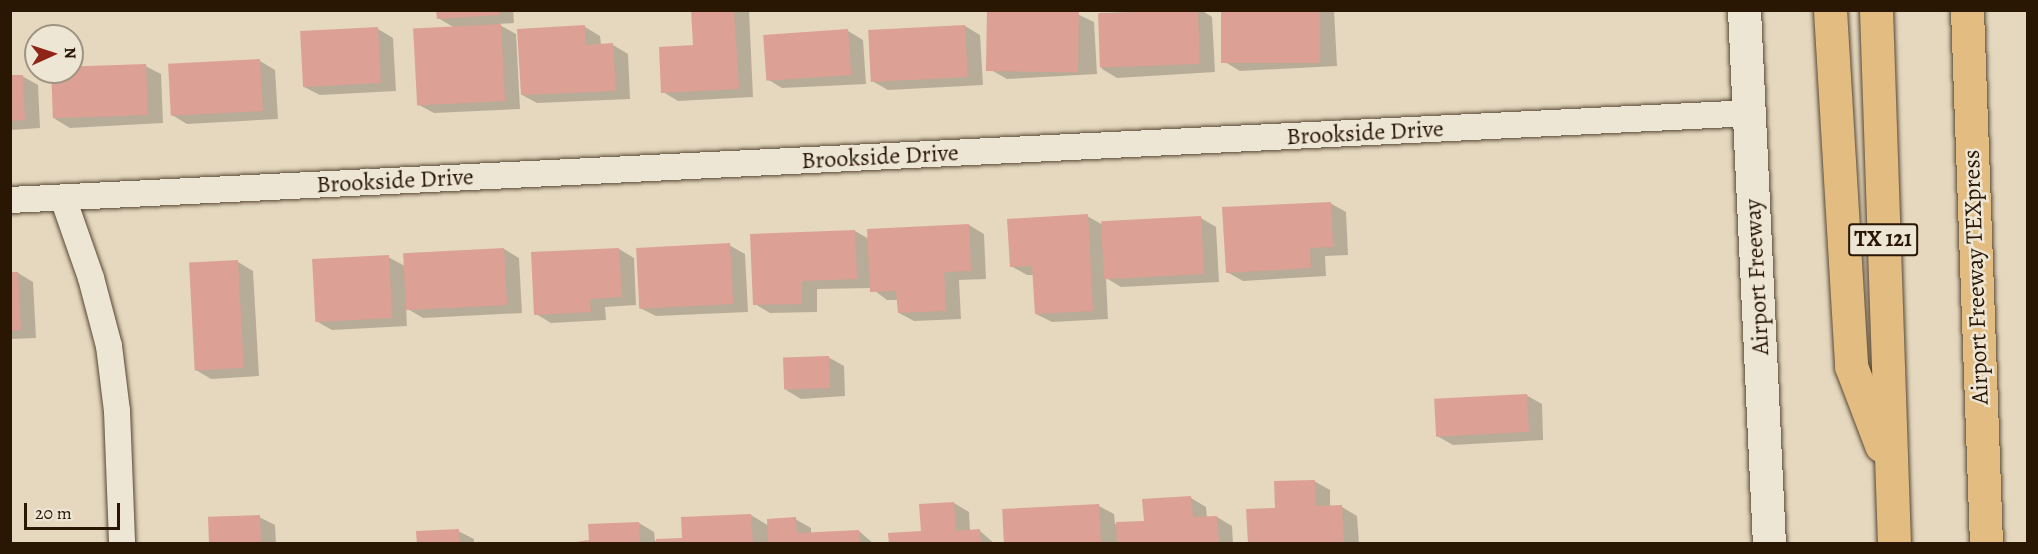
<!DOCTYPE html>
<html>
<head>
<meta charset="utf-8">
<style>
  body { margin:0 }
  #map { position:relative; width:2038px; height:554px; overflow:hidden; background:#e5d8bf; font-family:Alegreya,serif }
  div>[style] { position:absolute }
  [style*='--x'] { left:calc(var(--x)*1px); top:calc(var(--y)*1px); width:calc(var(--w)*1px); rotate:calc(var(--a)*1deg) }
  .shadow>* { inset:0; background:#0003 }
  .building>* { inset:0; background:#dca095; transform-origin:0 0 }
  .roads { filter:drop-shadow(0 0 2px #584733) drop-shadow(0 0 2px #584733) }
  .street>* { height:26px; margin:-13px; padding:0 13px; transform-origin:13px; border-radius:13px; background:#eee6d5 }
  .secondary>* { height:33px; margin:-16.5px; padding:0 16.5px; transform-origin:16.5px; border-radius:16.5px; background:#eee6d5 }
  .highway>* { height:33px; margin:-16.5px; padding:0 16.5px; transform-origin:16.5px; border-radius:16.5px; background:#e2bc80 }
  span { translate:-50% -50%; white-space:nowrap; text-align:center; line-height:1.15; -webkit-text-stroke:5px #eee6d5; paint-order:stroke }
  .shield-label span { padding:2px 4px; background:#eee6d5; border:2px solid; border-radius:4px; -webkit-text-stroke-width:0 }
  .shield-label { font-size:22px; color:#291704; font-weight:700 }
  .street-label { font-size:24px; color:#291704 }
  .frame { position:absolute; inset:0; border:12px solid #291704; pointer-events:none }
  .north { position:absolute; left:24px; top:24px; width:60px; height:60px; box-sizing:border-box; background:#eee6d5; border:2px solid #9f9381; border-radius:50%; rotate:87deg; font-size:16px; font-weight:700; line-height:24px; text-align:center; color:#291704 }
  .north::after { content:''; display:block; margin:auto; width:21px; height:27px; background:#8f2418; clip-path:polygon(50% 0,100% 100%,50% 72%,0 100%) }
  .scale { position:absolute; left:24px; top:503px; width:96px; height:27px; box-sizing:border-box; border:3px solid #291704; border-top:0; padding-left:8px; font-size:18px; line-height:21px; white-space:nowrap; color:#291704; -webkit-text-stroke:4px #eee6d5; paint-order:stroke }
</style>
</head>
<body>
<div id="map">
  <div class="shadow">
    <i style="clip-path:polygon(438px 10px,513px 10px,514px 23px,498px 24px,516px 34px,520px 109px,434px 113px,419px 105px,455px 28px,438px 18px)"></i>
    <i style="clip-path:polygon(693px 10px,749px 10px,753px 97px,678px 101px,663px 92px,694px 46px)"></i>
    <i style="clip-path:polygon(988px 10px,1069px 10px,1094px 22px,1097px 74px,1007px 79px,991px 70px)"></i>
    <i style="clip-path:polygon(1201px 10px,1212px 17px,1215px 72px,1117px 78px,1102px 69px,1099px 13px)"></i>
    <i style="clip-path:polygon(1222px 10px,1334px 10px,1337px 66px,1240px 71px,1225px 62px)"></i>
    <i style="clip-path:polygon(965px 26px,980px 35px,983px 85px,888px 90px,872px 81px,870px 31px)"></i>
    <i style="clip-path:polygon(585px 27px,600px 36px,601px 45px,613px 45px,628px 54px,630px 99px,537px 103px,522px 95px)"></i>
    <i style="clip-path:polygon(378px 29px,393px 38px,396px 91px,320px 95px,304px 87px)"></i>
    <i style="clip-path:polygon(848px 31px,863px 40px,866px 84px,782px 88px,767px 79px)"></i>
    <i style="clip-path:polygon(260px 61px,275px 70px,278px 119px,187px 124px,172px 115px)"></i>
    <i style="clip-path:polygon(145px 66px,161px 74px,163px 123px,70px 128px,55px 119px,72px 69px)"></i>
    <i style="clip-path:polygon(10px 69px,11px 77px,22px 76px,38px 85px,40px 128px,10px 130px)"></i>
    <i style="clip-path:polygon(1330px 203px,1346px 212px,1348px 255px,1325px 256px,1326px 276px,1243px 281px,1227px 272px)"></i>
    <i style="clip-path:polygon(1087px 216px,1103px 225px,1201px 218px,1216px 227px,1219px 282px,1121px 287px,1106px 278px,1108px 319px,1052px 322px,1036px 314px,1034px 275px,1027px 275px,1011px 266px)"></i>
    <i style="clip-path:polygon(969px 225px,984px 234px,986px 279px,959px 280px,961px 319px,914px 321px,899px 313px,898px 300px,887px 300px,871px 288px,817px 289px,817px 312px,770px 313px,755px 304px,855px 231px,869px 239px,868px 230px)"></i>
    <i style="clip-path:polygon(729px 245px,745px 254px,748px 312px,656px 316px,640px 308px)"></i>
    <i style="clip-path:polygon(504px 249px,519px 258px,522px 313px,423px 318px,406px 308px,407px 326px,332px 330px,316px 321px,388px 257px,405px 266px)"></i>
    <i style="clip-path:polygon(619px 249px,634px 258px,636px 305px,605px 307px,606px 320px,551px 323px,536px 314px)"></i>
    <i style="clip-path:polygon(238px 262px,253px 271px,259px 376px,211px 379px,196px 370px)"></i>
    <i style="clip-path:polygon(18px 273px,33px 282px,36px 338px,10px 339px,10px 274px)"></i>
    <i style="clip-path:polygon(828px 357px,844px 366px,845px 396px,801px 399px,786px 390px)"></i>
    <i style="clip-path:polygon(1526px 395px,1542px 404px,1543px 440px,1453px 445px,1437px 436px)"></i>
    <i style="clip-path:polygon(1314px 481px,1330px 490px,1330px 507px,1342px 507px,1357px 516px,1359px 544px,1249px 544px,1277px 509px)"></i>
    <i style="clip-path:polygon(1191px 498px,1206px 507px,1207px 518px,1217px 517px,1232px 526px,1233px 544px,1005px 544px,1099px 506px,1114px 514px,1115px 524px,1145px 522px)"></i>
    <i style="clip-path:polygon(954px 503px,969px 512px,970px 531px,980px 531px,995px 544px,890px 544px,922px 533px)"></i>
    <i style="clip-path:polygon(751px 515px,769px 526px,795px 519px,811px 528px,811px 534px,859px 531px,874px 544px,556px 544px,591px 542px,639px 523px,654px 532px,655px 541px,684px 539px)"></i>
    <i style="clip-path:polygon(259px 517px,275px 525px,276px 544px,211px 544px)"></i>
    <i style="clip-path:polygon(458px 531px,474px 539px,474px 544px,419px 544px)"></i>
  </div>
  <div class="building">
    <i style="clip-path:polygon(436px 10px,499px 10px,499px 15px,437px 19px)"></i>
    <i style="clip-path:polygon(691px 10px,734px 10px,739px 89px,661px 93px,659px 47px,693px 45px)"></i>
    <i style="left:987px;top:10px;width:92px;height:61px;rotate:1deg"></i>
    <i style="left:1198px;top:10px;width:54px;height:100px;rotate:88deg"></i>
    <i style="left:1221px;top:10px;width:99px;height:53px"></i>
    <i style="left:501px;top:24px;width:77px;height:88px;rotate:87deg"></i>
    <i style="clip-path:polygon(585px 25px,586px 45px,613px 43px,616px 91px,521px 95px,517px 29px)"></i>
    <i style="left:965px;top:25px;width:52px;height:97px;rotate:87deg"></i>
    <i style="left:378px;top:27px;width:56px;height:78px;rotate:87deg"></i>
    <i style="left:848px;top:29px;width:46px;height:85px;rotate:86deg"></i>
    <i style="left:260px;top:59px;width:52px;height:92px;rotate:87deg"></i>
    <i style="left:146px;top:64px;width:51px;height:95px;rotate:88deg"></i>
    <i style="clip-path:polygon(10px 75px,23px 75px,25px 120px,10px 121px)"></i>
    <i style="clip-path:polygon(1331px 202px,1333px 247px,1310px 248px,1311px 268px,1226px 273px,1222px 207px)"></i>
    <i style="clip-path:polygon(1088px 214px,1093px 311px,1035px 314px,1032px 266px,1010px 267px,1007px 219px)"></i>
    <i style="left:1201px;top:216px;width:58px;height:100px;rotate:87deg"></i>
    <i style="clip-path:polygon(969px 224px,971px 271px,944px 272px,946px 311px,898px 313px,896px 291px,870px 292px,867px 229px)"></i>
    <i style="clip-path:polygon(855px 230px,857px 279px,802px 281px,802px 304px,753px 305px,750px 234px)"></i>
    <i style="left:730px;top:243px;width:61px;height:94px;rotate:87deg"></i>
    <i style="left:504px;top:248px;width:57px;height:101px;rotate:87deg"></i>
    <i style="clip-path:polygon(619px 248px,622px 297px,590px 299px,591px 312px,534px 315px,531px 252px)"></i>
    <i style="left:389px;top:255px;width:63px;height:77px;rotate:87deg"></i>
    <i style="left:238px;top:260px;width:108px;height:49px;rotate:87deg"></i>
    <i style="clip-path:polygon(10px 272px,18px 272px,21px 330px,10px 331px)"></i>
    <i style="left:829px;top:356px;width:32px;height:46px;rotate:88deg"></i>
    <i style="left:1527px;top:394px;width:38px;height:93px;rotate:87deg"></i>
    <i style="clip-path:polygon(1315px 480px,1316px 506px,1342px 505px,1344px 544px,1248px 544px,1246px 509px,1275px 508px,1274px 481px)"></i>
    <i style="clip-path:polygon(1191px 496px,1193px 517px,1217px 516px,1219px 544px,1117px 544px,1116px 522px,1144px 521px,1142px 499px)"></i>
    <i style="clip-path:polygon(954px 502px,956px 531px,980px 529px,981px 544px,889px 544px,888px 533px,921px 531px,919px 504px)"></i>
    <i style="left:1099px;top:504px;width:40px;height:97px;rotate:87deg"></i>
    <i style="clip-path:polygon(751px 514px,753px 544px,656px 544px,656px 539px,682px 538px,681px 517px)"></i>
    <i style="left:260px;top:515px;width:29px;height:52px;rotate:88deg"></i>
    <i style="clip-path:polygon(796px 517px,797px 533px,859px 530px,860px 544px,768px 544px,767px 519px)"></i>
    <i style="clip-path:polygon(639px 522px,640px 544px,562px 544px,589px 540px,588px 524px)"></i>
    <i style="clip-path:polygon(459px 529px,459px 544px,417px 544px,416px 531px)"></i>
  </div>
  <div class="roads">
    <div class="street">
      <i style="--x:63;--y:198;--w:85;--a:70.7"></i>
      <i style="--x:91;--y:278;--w:70;--a:75.2"></i>
      <i style="--x:109;--y:346;--w:65;--a:83"></i>
      <i style="--x:117;--y:411;--w:133;--a:87.8"></i>
      <i style="--x:10;--y:200;--w:1742;--a:-2.86"></i>
    </div>
    <div class="secondary">
      <i style="--x:1744;--y:10;--w:535;--a:87.32"></i>
    </div>
    <div class="highway">
      <i style="--x:1830;--y:10;--w:357;--a:86.6"></i>
      <i style="--x:1851;--y:366;--w:85;--a:69.2"></i>
      <i style="--x:1876;--y:10;--w:534;--a:88.07"></i>
      <i style="--x:1967;--y:10;--w:534;--a:87.96"></i>
    </div>
  </div>
  <div class="shield-label">
    <span style="left:1883px;top:240px">TX 121</span>
  </div>
  <div class="street-label">
    <span style="left:1365px;top:133px;rotate:-3deg">Brookside Drive</span>
    <span style="left:880px;top:157px;rotate:-3deg">Brookside Drive</span>
    <span style="left:395px;top:181px;rotate:-3deg">Brookside Drive</span>
    <span style="left:1757px;top:277px;rotate:-93deg">Airport Freeway</span>
    <span style="left:1976px;top:277px;rotate:-92deg">Airport Freeway TEXpress</span>
  </div>
  <div class="frame"></div>
  <div class="north">N</div>
  <div class="scale">20 m</div>
</div>
</body>
</html>
